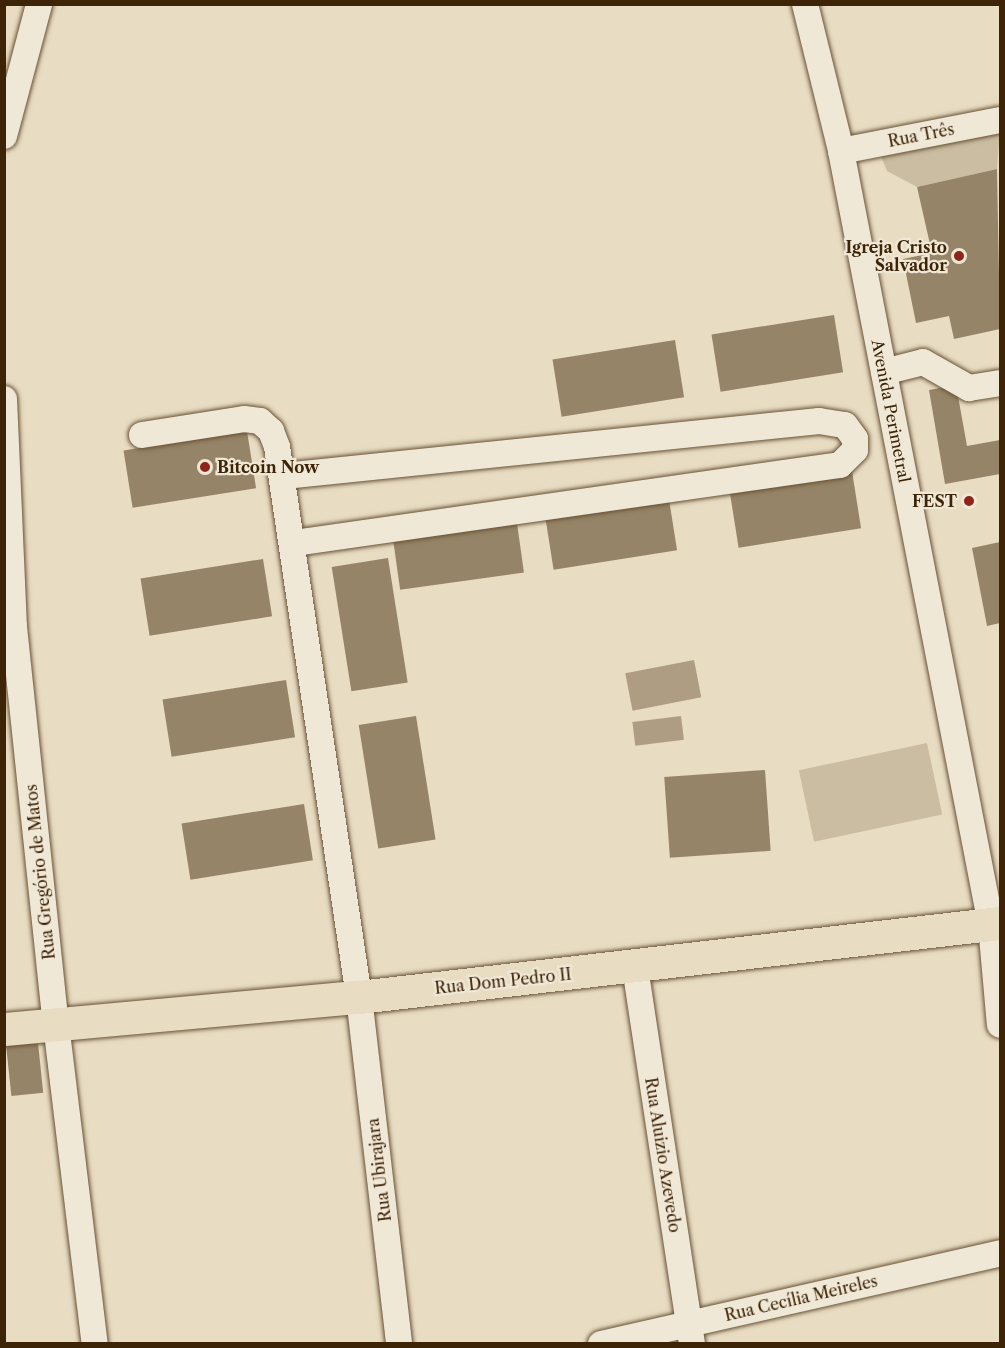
<!DOCTYPE html>
<html>
<head>
<meta charset="utf-8">
<style>
  body { margin:0 }
  #map { position:relative; width:1005px; height:1348px; overflow:hidden; background:#e8dcc2; font-family:"Libre Caslon Text",serif }
  div>[style] { position:absolute }
  [style*='--x'] { left:calc(var(--x)*1px); top:calc(var(--y)*1px); width:calc(var(--w)*1px); rotate:calc(var(--a)*1deg) }
  .green>* { inset:0; background:#cbbda2; transform-origin:0 0 }
  .water>* { inset:0; background:#ae9d82; transform-origin:0 0 }
  .building>* { inset:0; background:#968468; transform-origin:0 0 }
  .roads { filter:drop-shadow(0 0 2px #685236) drop-shadow(0 0 2px #685236) }
  .minor>* { height:26px; margin:-13px; padding:0 13px; transform-origin:13px; border-radius:13px; background:#f0e8d7 }
  .major>* { height:33px; margin:-16.5px; padding:0 16.5px; transform-origin:16.5px; border-radius:16.5px; background:#e8dcc2 }
  .dots>* { width:16px; height:16px; translate:-50% -50%; box-sizing:border-box; border:3px solid #f0e8d7; border-radius:50% }
  span { translate:-50% -50%; white-space:nowrap; text-align:center; line-height:1.15; -webkit-text-stroke:4.5px #f0e8d7; paint-order:stroke }
  .street-label { font-size:16px; color:#3e2407 }
  .poi-label { font-size:16px; color:#3e2407; font-weight:700 }
  .right { translate:-100% -50%; text-align:right }
  .left { translate:0 -50%; text-align:left }
  .frame { position:absolute; inset:0; border:6px solid #3e2407; pointer-events:none }
</style>
</head>
<body>
<div id="map">
  <div class="green">
    <i style="clip-path:polygon(1000px 129px,997px 169px,917px 187px,887px 171px,880px 154px)"></i>
    <i style="left:927px;top:743px;width:73px;height:131px;rotate:78deg"></i>
  </div>
  <div class="water">
    <i style="left:694px;top:660px;width:38px;height:70px;rotate:79deg"></i>
    <i style="left:681px;top:716px;width:24px;height:49px;rotate:83deg"></i>
  </div>
  <div class="building">
    <i style="clip-path:polygon(997px 169px,1000px 329px,954px 339px,949px 316px,916px 323px,903px 259px,932px 253px,917px 187px)"></i>
    <i style="left:834px;top:315px;width:58px;height:124px;rotate:81deg"></i>
    <i style="left:675px;top:340px;width:58px;height:124px;rotate:81deg"></i>
    <i style="clip-path:polygon(956px 385px,967px 446px,1000px 440px,1000px 474px,945px 484px,929px 390px)"></i>
    <i style="left:247px;top:431px;width:58px;height:125px;rotate:81deg"></i>
    <i style="left:852px;top:471px;width:58px;height:124px;rotate:81deg"></i>
    <i style="left:668px;top:493px;width:58px;height:125px;rotate:81deg"></i>
    <i style="left:516px;top:516px;width:57px;height:125px;rotate:82deg"></i>
    <i style="clip-path:polygon(1000px 542px,1000px 623px,987px 626px,972px 548px)"></i>
    <i style="left:388px;top:558px;width:126px;height:57px;rotate:81deg"></i>
    <i style="left:263px;top:559px;width:58px;height:124px;rotate:81deg"></i>
    <i style="left:286px;top:680px;width:58px;height:125px;rotate:81deg"></i>
    <i style="left:416px;top:716px;width:125px;height:58px;rotate:81deg"></i>
    <i style="left:765px;top:770px;width:81px;height:101px;rotate:86deg"></i>
    <i style="left:304px;top:804px;width:57px;height:124px;rotate:81deg"></i>
    <i style="left:38px;top:1043px;width:50px;height:32px;rotate:84deg"></i>
  </div>
  <div class="roads">
    <div class="minor">
      <i style="--x:805;--y:4;--w:151;--a:76.2"></i>
      <i style="--x:841;--y:151;--w:788;--a:79.03"></i>
      <i style="--x:991;--y:925;--w:100;--a:84.9"></i>
      <i style="--x:4;--y:136;--w:137;--a:-75.1"></i>
      <i style="--x:841;--y:151;--w:162;--a:-11"></i>
      <i style="--x:884;--y:372;--w:40;--a:-14.4"></i>
      <i style="--x:923;--y:362;--w:53;--a:29.5"></i>
      <i style="--x:969;--y:388;--w:31;--a:-9"></i>
      <i style="--x:4;--y:399;--w:228;--a:87.5"></i>
      <i style="--x:14;--y:627;--w:399;--a:84"></i>
      <i style="--x:56;--y:1024;--w:322;--a:83.1"></i>
      <i style="--x:142;--y:435;--w:103;--a:-8.9"></i>
      <i style="--x:244;--y:419;--w:16;--a:7"></i>
      <i style="--x:260;--y:421;--w:15;--a:42"></i>
      <i style="--x:271;--y:431;--w:17;--a:69"></i>
      <i style="--x:277;--y:447;--w:556;--a:81.52"></i>
      <i style="--x:359;--y:997;--w:349;--a:83.4"></i>
      <i style="--x:284;--y:476;--w:538;--a:-5.87"></i>
      <i style="--x:819;--y:421;--w:26;--a:9"></i>
      <i style="--x:845;--y:425;--w:17;--a:54"></i>
      <i style="--x:855;--y:439;--w:11;--a:90"></i>
      <i style="--x:855;--y:450;--w:21;--a:135"></i>
      <i style="--x:840;--y:465;--w:552;--a:171.87"></i>
      <i style="--x:635;--y:967;--w:381;--a:81.4"></i>
      <i style="--x:601;--y:1344;--w:409;--a:-12.8"></i>
    </div>
    <div class="major">
      <i style="--x:4;--y:1029;--w:356;--a:-5.2"></i>
      <i style="--x:359;--y:997;--w:645;--a:-6.59"></i>
    </div>
  </div>
  <div class="dots">
    <i style="left:959px;top:256px;background:#8f2418"></i>
    <i style="left:205px;top:467px;background:#8f2418"></i>
    <i style="left:969px;top:501px;background:#8f2418"></i>
  </div>
  <div class="street-label">
    <span style="left:921px;top:135px;rotate:-11deg">Rua Três</span>
    <span style="left:891px;top:411px;rotate:79deg">Avenida Perimetral</span>
    <span style="left:40px;top:872px;rotate:-96deg">Rua Gregório de Matos</span>
    <span style="left:503px;top:981px;rotate:-6deg">Rua Dom Pedro II</span>
    <span style="left:663px;top:1155px;rotate:81deg">Rua Aluizio Azevedo</span>
    <span style="left:379px;top:1170px;rotate:-97deg">Rua Ubirajara</span>
    <span style="left:801px;top:1298px;rotate:-13deg">Rua Cecília Meireles</span>
  </div>
  <div class="poi-label">
    <span class="right" style="left:947px;top:256px">Igreja Cristo<br>Salvador</span>
    <span class="left" style="left:217px;top:467px">Bitcoin Now</span>
    <span class="right" style="left:957px;top:501px">FEST</span>
  </div>
  <div class="frame"></div>
</div>
</body>
</html>
